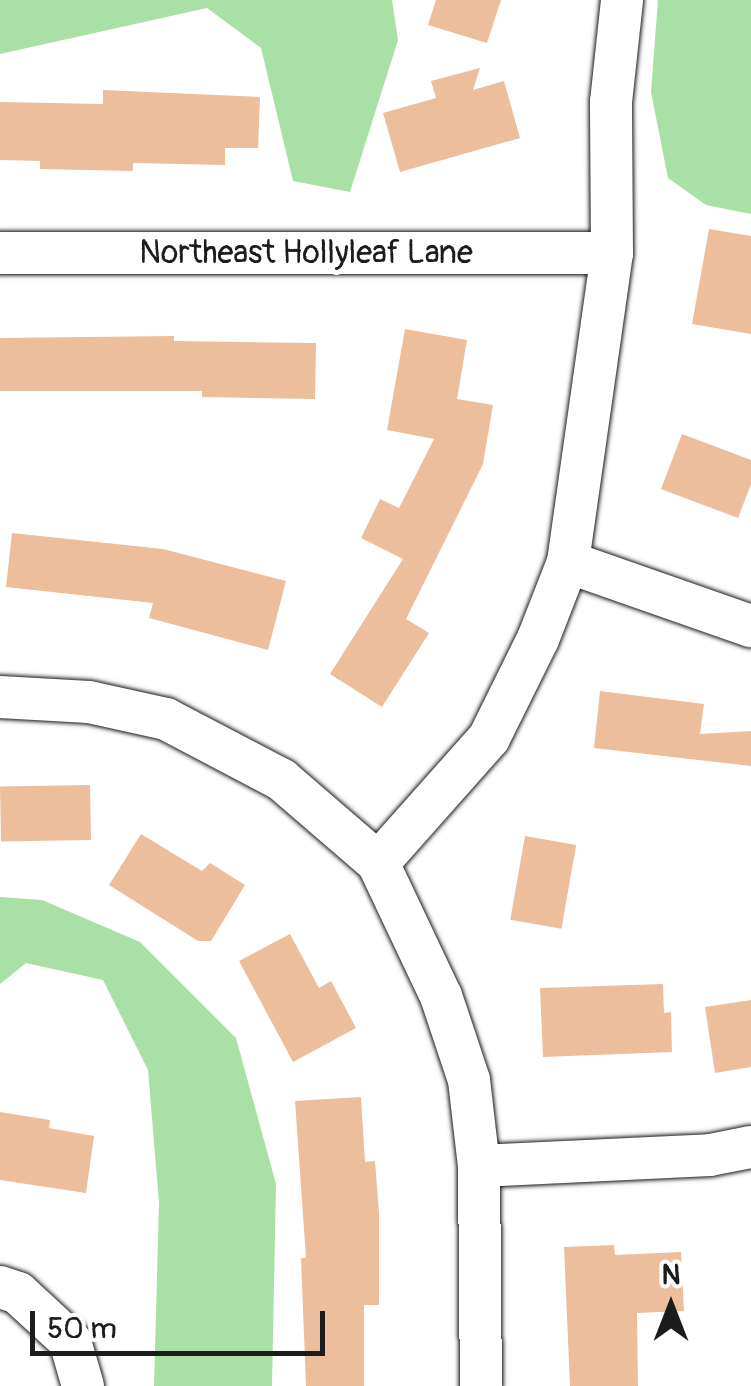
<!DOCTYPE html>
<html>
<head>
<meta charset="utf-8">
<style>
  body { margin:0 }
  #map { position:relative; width:751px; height:1386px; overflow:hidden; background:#fff; font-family:Pangolin,sans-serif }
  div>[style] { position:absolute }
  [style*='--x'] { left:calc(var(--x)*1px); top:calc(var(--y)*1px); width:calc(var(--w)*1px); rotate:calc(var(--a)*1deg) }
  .green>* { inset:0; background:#a8e0a5 }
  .building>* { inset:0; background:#ecbe9c; transform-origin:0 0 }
  .roads { filter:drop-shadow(0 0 2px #1c1c1c) drop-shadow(0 0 2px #1c1c1c) }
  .street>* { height:42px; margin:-21px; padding:0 21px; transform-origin:21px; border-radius:21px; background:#fff }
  span { translate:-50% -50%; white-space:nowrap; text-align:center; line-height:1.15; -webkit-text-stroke:10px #fff; paint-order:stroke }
  .street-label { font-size:32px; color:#1c1c1c }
  .north { position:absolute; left:621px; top:1256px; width:100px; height:100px; -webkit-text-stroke:8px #fff; paint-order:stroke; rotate:0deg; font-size:28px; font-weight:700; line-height:40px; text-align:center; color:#1c1c1c }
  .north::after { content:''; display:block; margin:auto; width:35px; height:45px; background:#1c1c1c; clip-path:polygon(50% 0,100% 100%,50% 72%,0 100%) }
  .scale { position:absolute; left:30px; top:1311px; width:295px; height:45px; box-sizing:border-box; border:5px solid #1c1c1c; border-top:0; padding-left:12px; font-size:30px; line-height:35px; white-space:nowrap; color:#1c1c1c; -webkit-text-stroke:8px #fff; paint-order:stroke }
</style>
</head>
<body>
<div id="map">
  <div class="green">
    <i style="clip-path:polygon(0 0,392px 0,398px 40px,350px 192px,293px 181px,261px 48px,207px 8px,0 54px)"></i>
    <i style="clip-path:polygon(658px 0,751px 0,751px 214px,706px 205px,668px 178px,651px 92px)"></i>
    <i style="clip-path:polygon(0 897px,42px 900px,140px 942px,236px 1038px,276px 1184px,272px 1386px,154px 1386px,159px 1203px,148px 1070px,103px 980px,26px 963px,0 984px)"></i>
  </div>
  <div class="building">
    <i style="clip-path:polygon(436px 0,501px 0,487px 43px,428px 25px)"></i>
    <i style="clip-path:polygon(480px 68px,473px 90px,504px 81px,520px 138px,400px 172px,383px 113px,436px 98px,431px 81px)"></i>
    <i style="clip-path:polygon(103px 90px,260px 97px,258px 148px,225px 148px,225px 165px,133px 163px,133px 171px,40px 169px,40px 161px,0 160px,0 102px,103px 104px)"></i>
    <i style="clip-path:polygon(709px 229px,751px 236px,751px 334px,692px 324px)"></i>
    <i style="clip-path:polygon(405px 329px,467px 340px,457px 399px,493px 405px,483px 464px,406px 619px,429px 633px,382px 707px,330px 674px,403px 559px,361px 538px,380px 499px,399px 508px,434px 439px,387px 430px)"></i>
    <i style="clip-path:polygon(174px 336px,174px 341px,316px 343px,315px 399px,202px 397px,202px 391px,0 391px,0 338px)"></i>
    <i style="clip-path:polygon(682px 434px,751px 460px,751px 484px,738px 518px,661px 489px)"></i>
    <i style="clip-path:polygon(12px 533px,163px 549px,286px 581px,268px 650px,149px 618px,153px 603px,6px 587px)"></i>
    <i style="clip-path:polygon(600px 691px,704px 704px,700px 734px,751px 731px,751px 766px,594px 748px)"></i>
    <i style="left:90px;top:785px;width:55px;height:90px;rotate:89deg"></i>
    <i style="clip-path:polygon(141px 834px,202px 871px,210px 863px,245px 885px,211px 941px,198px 941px,109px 885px)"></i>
    <i style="left:525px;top:836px;width:52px;height:85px;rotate:10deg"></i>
    <i style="clip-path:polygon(290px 934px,319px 988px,331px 981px,356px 1028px,293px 1062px,239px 961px)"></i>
    <i style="clip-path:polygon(663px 984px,664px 1013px,671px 1012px,672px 1052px,543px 1057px,540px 988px)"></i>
    <i style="clip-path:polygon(751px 1000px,751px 1067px,715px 1073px,705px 1007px)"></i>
    <i style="clip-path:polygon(361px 1097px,365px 1162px,375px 1161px,379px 1213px,379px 1305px,364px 1305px,364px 1386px,306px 1386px,301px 1258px,306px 1258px,295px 1101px)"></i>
    <i style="clip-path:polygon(0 1112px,50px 1120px,49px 1128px,94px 1136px,86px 1193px,0 1180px)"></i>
    <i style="clip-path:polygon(614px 1245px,615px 1255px,681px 1252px,684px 1311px,637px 1313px,638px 1386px,570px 1386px,564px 1247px)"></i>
  </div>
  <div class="roads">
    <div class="street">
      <i style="--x:0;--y:253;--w:612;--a:0"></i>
      <i style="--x:568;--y:562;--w:194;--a:19.3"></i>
      <i style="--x:0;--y:697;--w:89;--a:3.2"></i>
      <i style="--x:89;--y:702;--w:79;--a:12.4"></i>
      <i style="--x:166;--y:719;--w:131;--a:27.7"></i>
      <i style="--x:282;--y:780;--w:127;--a:40.8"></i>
      <i style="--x:378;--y:863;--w:147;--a:64.7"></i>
      <i style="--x:441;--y:996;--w:89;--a:71.6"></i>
      <i style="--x:469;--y:1080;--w:87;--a:83.4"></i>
      <i style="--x:479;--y:1166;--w:220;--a:89.5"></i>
      <i style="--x:378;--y:863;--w:167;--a:-48.4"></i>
      <i style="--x:489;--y:738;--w:110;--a:-63.7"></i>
      <i style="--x:538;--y:639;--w:83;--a:-68.7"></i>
      <i style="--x:568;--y:562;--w:312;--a:-81.9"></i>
      <i style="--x:612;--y:253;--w:151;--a:-90.4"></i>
      <i style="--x:611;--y:102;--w:103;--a:-83.8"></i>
      <i style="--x:479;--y:1166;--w:231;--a:-2.7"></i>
      <i style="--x:710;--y:1155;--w:42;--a:-11"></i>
      <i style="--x:0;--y:1287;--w:19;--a:18"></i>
      <i style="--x:18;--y:1293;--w:71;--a:42.7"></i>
      <i style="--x:70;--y:1341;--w:47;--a:73.9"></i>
    </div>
  </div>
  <div class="street-label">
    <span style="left:306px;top:253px">Northeast Hollyleaf Lane</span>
  </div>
  <div class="north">N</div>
  <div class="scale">50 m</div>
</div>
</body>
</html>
